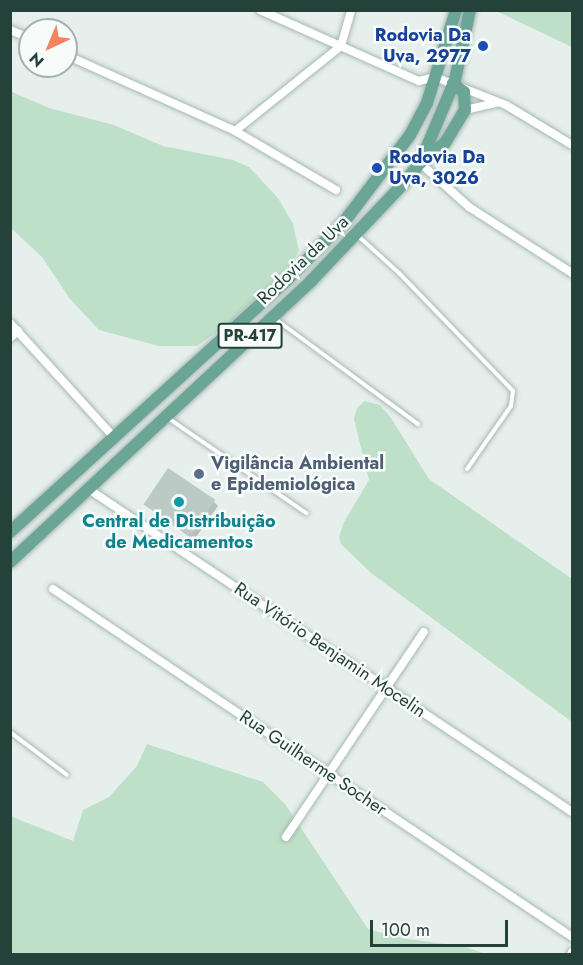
<!DOCTYPE html>
<html>
<head>
<meta charset="utf-8">
<style>
  body { margin:0 }
  #map { position:relative; width:583px; height:965px; overflow:hidden; background:#e6efeb; font-family:Jost,sans-serif }
  div>[style] { position:absolute }
  [style*='--x'] { left:calc(var(--x)*1px); top:calc(var(--y)*1px); width:calc(var(--w)*1px); rotate:calc(var(--a)*1deg) }
  .green>* { inset:0; background:#bfe0c8 }
  .shadow>* { inset:0; background:#0003 }
  .building>* { inset:0; background:#bbcac4; transform-origin:0 0 }
  .roads { filter:drop-shadow(0 0 2px #a8b8b2) drop-shadow(0 0 2px #a8b8b2) }
  .service>* { height:4px; margin:-2px; padding:0 2px; transform-origin:2px; border-radius:2px; background:#fff }
  .minor>* { height:8px; margin:-4px; padding:0 4px; transform-origin:4px; border-radius:4px; background:#fff }
  .primary>* { height:12px; margin:-6px; padding:0 6px; transform-origin:6px; border-radius:6px; background:#6aa596 }
  .dots>* { width:16px; height:16px; translate:-50% -50%; box-sizing:border-box; border:3px solid #f7fbf9; border-radius:50% }
  span { translate:-50% -50%; white-space:nowrap; text-align:center; line-height:1.15; -webkit-text-stroke:5px #f7fbf9; paint-order:stroke }
  .shield-label span { padding:2px 4px; background:#f7fbf9; border:2px solid; border-radius:4px; -webkit-text-stroke-width:0 }
  .shield-label { font-size:16px; color:#24423a; font-weight:700 }
  .transit-label { font-size:18px; color:#164399; font-weight:700 }
  .right { translate:-100% -50%; text-align:right }
  .left { translate:0 -50%; text-align:left }
  .street-label { font-size:18px; color:#24423a }
  .service-label { font-size:18px; color:#4e5e75; font-weight:700 }
  .culture-label { font-size:18px; color:#0d838f; font-weight:700 }
  .frame { position:absolute; inset:0; border:12px solid #24423a; pointer-events:none }
  .north { position:absolute; left:18px; top:18px; width:60px; height:60px; box-sizing:border-box; background:#f7fbf9; border:2px solid #a3b1ad; border-radius:50%; rotate:224deg; font-size:16px; font-weight:700; line-height:24px; text-align:center; color:#24423a }
  .north::after { content:''; display:block; margin:auto; width:21px; height:27px; background:#f4845f; clip-path:polygon(50% 0,100% 100%,50% 72%,0 100%) }
  .scale { position:absolute; left:370px; top:920px; width:138px; height:27px; box-sizing:border-box; border:3px solid #24423a; border-top:0; padding-left:8px; font-size:18px; line-height:21px; white-space:nowrap; color:#24423a; -webkit-text-stroke:4px #f7fbf9; paint-order:stroke }
</style>
</head>
<body>
<div id="map">
  <div class="green">
    <i style="clip-path:polygon(496px 11px,572px 11px,572px 47px)"></i>
    <i style="clip-path:polygon(10px 91px,49px 108px,114px 125px,163px 146px,233px 160px,249px 167px,278px 198px,293px 224px,299px 251px,289px 268px,226px 326px,197px 346px,159px 346px,99px 330px,70px 299px,42px 257px,11px 228px)"></i>
    <i style="clip-path:polygon(365px 401px,380px 405px,391px 418px,429px 479px,572px 579px,572px 722px,371px 573px,341px 544px,339px 537px,344px 522px,369px 480px,354px 419px,357px 408px)"></i>
    <i style="clip-path:polygon(147px 744px,263px 782px,285px 804px,368px 929px,401px 938px,466px 947px,485px 954px,11px 954px,10px 816px,73px 841px,83px 810px,109px 797px,137px 766px)"></i>
  </div>
  <div class="shadow">
    <i style="clip-path:polygon(214px 502px,218px 506px,194px 540px,149px 508px)"></i>
  </div>
  <div class="building">
    <i style="left:168px;top:468px;width:57px;height:44px;rotate:34deg"></i>
  </div>
  <div class="roads">
    <div class="service">
      <i style="--x:357;--y:235;--w:57;--a:42.1"></i>
      <i style="--x:399;--y:273;--w:164;--a:46"></i>
      <i style="--x:513;--y:391;--w:15;--a:98"></i>
      <i style="--x:511;--y:406;--w:77;--a:124.9"></i>
      <i style="--x:274;--y:318;--w:179;--a:36.4"></i>
      <i style="--x:168;--y:418;--w:168;--a:34.5"></i>
      <i style="--x:10;--y:732;--w:71;--a:37"></i>
    </div>
    <div class="minor">
      <i style="--x:260;--y:10;--w:174;--a:24.1"></i>
      <i style="--x:419;--y:81;--w:16;--a:-14"></i>
      <i style="--x:435;--y:77;--w:76;--a:21.5"></i>
      <i style="--x:506;--y:105;--w:77;--a:31.2"></i>
      <i style="--x:10;--y:30;--w:22;--a:22"></i>
      <i style="--x:66;--y:55;--w:185;--a:24.2"></i>
      <i style="--x:235;--y:131;--w:117;--a:30.3"></i>
      <i style="--x:465;--y:110;--w:32;--a:-13"></i>
      <i style="--x:235;--y:131;--w:136;--a:-38.7"></i>
      <i style="--x:341;--y:46;--w:37;--a:-74"></i>
      <i style="--x:420;--y:163;--w:66;--a:41.9"></i>
      <i style="--x:469;--y:207;--w:122;--a:32.7"></i>
      <i style="--x:10;--y:323;--w:153;--a:47.7"></i>
      <i style="--x:10;--y:338;--w:11;--a:-41"></i>
      <i style="--x:87;--y:488;--w:583;--a:33.74"></i>
      <i style="--x:53;--y:589;--w:625;--a:33.84"></i>
      <i style="--x:286;--y:837;--w:247;--a:-56.1"></i>
      <i style="--x:571;--y:954;--w:2;--a:-63"></i>
    </div>
    <div class="primary">
      <i style="--x:420;--y:163;--w:32;--a:-39"></i>
      <i style="--x:445;--y:143;--w:39;--a:-59"></i>
      <i style="--x:465;--y:110;--w:18;--a:-93"></i>
      <i style="--x:464;--y:92;--w:14;--a:-144"></i>
      <i style="--x:10;--y:532;--w:372;--a:-42.3"></i>
      <i style="--x:285;--y:282;--w:84;--a:-45.5"></i>
      <i style="--x:344;--y:222;--w:109;--a:-52.8"></i>
      <i style="--x:410;--y:135;--w:36;--a:-62"></i>
      <i style="--x:427;--y:103;--w:97;--a:-72.7"></i>
      <i style="--x:10;--y:562;--w:412;--a:-43"></i>
      <i style="--x:311;--y:281;--w:134;--a:-46.5"></i>
      <i style="--x:403;--y:184;--w:27;--a:-51"></i>
      <i style="--x:420;--y:163;--w:90;--a:-67.1"></i>
      <i style="--x:455;--y:80;--w:72;--a:-77.9"></i>
    </div>
  </div>
  <div class="dots">
    <i style="left:483px;top:46px;background:#1a4fb4"></i>
    <i style="left:377px;top:168px;background:#1a4fb4"></i>
    <i style="left:199px;top:474px;background:#5c6f8a"></i>
    <i style="left:179px;top:502px;background:#0f9aa8"></i>
  </div>
  <div class="shield-label">
    <span style="left:250px;top:336px">PR-417</span>
  </div>
  <div class="transit-label">
    <span class="right" style="left:471px;top:46px">Rodovia Da<br>Uva, 2977</span>
    <span class="left" style="left:389px;top:168px">Rodovia Da<br>Uva, 3026</span>
  </div>
  <div class="street-label">
    <span style="left:303px;top:260px;rotate:-44deg">Rodovia da Uva</span>
    <span style="left:330px;top:650px;rotate:34deg">Rua Vitório Benjamin Mocelin</span>
    <span style="left:313px;top:763px;rotate:34deg">Rua Guilherme Socher</span>
  </div>
  <div class="service-label">
    <span class="left" style="left:211px;top:474px">Vigilância Ambiental<br>e Epidemiológica</span>
  </div>
  <div class="culture-label">
    <span style="left:179px;top:532px">Central de Distribuição<br>de Medicamentos</span>
  </div>
  <div class="frame"></div>
  <div class="north">N</div>
  <div class="scale">100 m</div>
</div>
</body>
</html>
